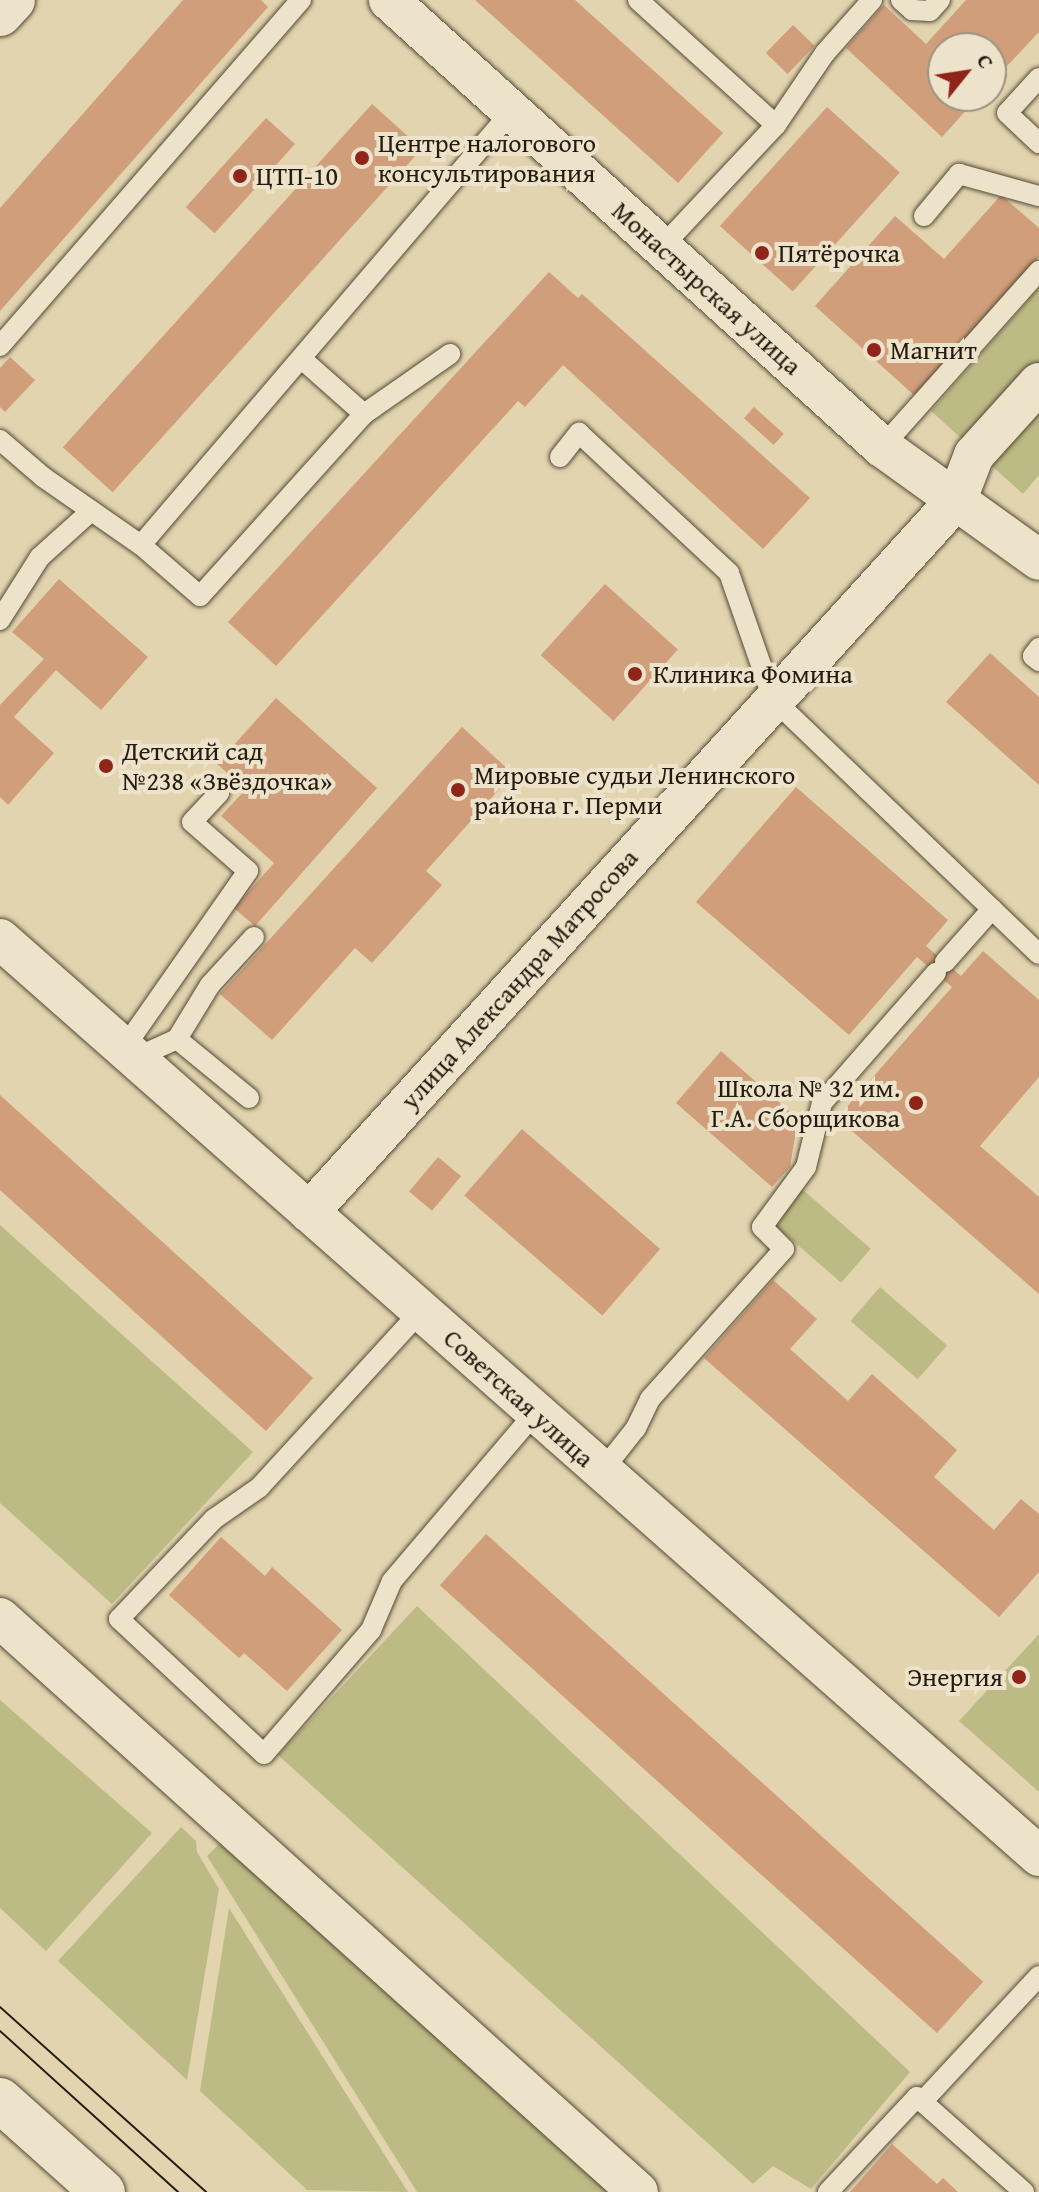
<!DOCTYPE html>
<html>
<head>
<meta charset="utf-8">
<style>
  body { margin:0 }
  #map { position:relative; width:1039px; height:2192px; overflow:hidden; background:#e2d4ae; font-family:"Gentium Book Plus",serif }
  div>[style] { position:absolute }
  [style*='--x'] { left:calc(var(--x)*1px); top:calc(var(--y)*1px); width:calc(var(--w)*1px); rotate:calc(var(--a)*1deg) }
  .green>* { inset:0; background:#bcbb85; transform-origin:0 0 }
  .building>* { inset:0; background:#d09e7a; transform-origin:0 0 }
  .roads { filter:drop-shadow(0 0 2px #544a38) drop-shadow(0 0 2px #544a38) }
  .lane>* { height:20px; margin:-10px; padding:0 10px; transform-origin:10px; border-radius:10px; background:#ece3ca }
  .street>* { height:40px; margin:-20px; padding:0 20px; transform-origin:20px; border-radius:20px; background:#ece3ca }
  .secondary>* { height:44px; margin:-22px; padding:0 22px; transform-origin:22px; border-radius:22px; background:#ece3ca }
  .tram>* { height:2px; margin:-1px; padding:0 1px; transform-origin:1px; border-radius:1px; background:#251c11 }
  .dots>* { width:22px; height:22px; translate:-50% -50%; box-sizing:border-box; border:4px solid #ece3ca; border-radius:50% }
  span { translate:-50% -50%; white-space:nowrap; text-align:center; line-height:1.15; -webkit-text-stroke:8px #ece3ca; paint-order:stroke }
  .poi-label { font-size:26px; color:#251c11 }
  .left { translate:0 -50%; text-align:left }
  .right { translate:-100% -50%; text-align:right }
  .street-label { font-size:26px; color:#251c11 }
  .north { position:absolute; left:927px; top:32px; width:80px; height:80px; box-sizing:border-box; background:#ece3ca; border:2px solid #9c9380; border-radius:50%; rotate:60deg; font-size:22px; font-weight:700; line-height:32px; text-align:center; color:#251c11 }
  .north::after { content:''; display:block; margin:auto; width:28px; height:36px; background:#8f2418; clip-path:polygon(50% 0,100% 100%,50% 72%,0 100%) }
</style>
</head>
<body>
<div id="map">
  <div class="green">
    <i style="clip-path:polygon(1039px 288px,1039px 475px,1023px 494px,931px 411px)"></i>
    <i style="left:802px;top:1189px;width:91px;height:45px;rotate:41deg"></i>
    <i style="clip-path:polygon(0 1225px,253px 1452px,112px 1604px,0 1503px)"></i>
    <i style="left:880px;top:1287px;width:89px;height:45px;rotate:41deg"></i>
    <i style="clip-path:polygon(417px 1606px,910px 2072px,811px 2189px,773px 2166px,753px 2184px,278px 1755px)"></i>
    <i style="clip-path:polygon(1039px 1634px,1039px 1792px,959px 1721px)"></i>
    <i style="clip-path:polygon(0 1700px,152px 1833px,46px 1951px,0 1908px)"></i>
    <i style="clip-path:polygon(181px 1827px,196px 1841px,197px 1852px,219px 1889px,187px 2080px,58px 1961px)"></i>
    <i style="clip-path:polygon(225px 1838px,615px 2192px,417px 2192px,207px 1856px)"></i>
    <i style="clip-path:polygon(229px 1908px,408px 2192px,307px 2190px,200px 2091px)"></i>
  </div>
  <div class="building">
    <i style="clip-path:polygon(183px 0,261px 0,268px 7px,0 311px,0 208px)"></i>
    <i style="clip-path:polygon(475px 0,575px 0,723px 133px,678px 183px)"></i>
    <i style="clip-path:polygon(966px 0,1039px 0,1039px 32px,991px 83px,991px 48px,943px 48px,943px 96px,979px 96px,942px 137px,846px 48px,884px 5px,926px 44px)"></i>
    <i style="left:793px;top:25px;width:30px;height:39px;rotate:44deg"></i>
    <i style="left:372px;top:104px;width:67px;height:462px;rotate:42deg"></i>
    <i style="left:827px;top:107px;width:98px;height:160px;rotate:42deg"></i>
    <i style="left:266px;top:118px;width:39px;height:120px;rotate:42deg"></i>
    <i style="clip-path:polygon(1001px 195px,1039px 228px,1039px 257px,915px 396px,815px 306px,895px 216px,944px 259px)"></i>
    <i style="clip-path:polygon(549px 272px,578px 298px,582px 294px,810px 498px,763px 549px,563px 365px,525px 407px,518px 401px,510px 410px,276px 666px,228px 622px)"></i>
    <i style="clip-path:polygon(10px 357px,35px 380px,5px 412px,0 407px,0 368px)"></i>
    <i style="left:754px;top:407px;width:40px;height:15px;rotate:42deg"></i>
    <i style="clip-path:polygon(59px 579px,148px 657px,101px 710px,56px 670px,14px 717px,54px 753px,8px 805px,0 797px,0 705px,44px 659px,12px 632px)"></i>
    <i style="left:605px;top:584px;width:98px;height:96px;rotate:42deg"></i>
    <i style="clip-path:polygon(990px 653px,1039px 697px,1039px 785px,946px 702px)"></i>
    <i style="clip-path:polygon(276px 698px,377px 788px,255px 926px,234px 908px,274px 863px,221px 816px,246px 789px,217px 764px)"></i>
    <i style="clip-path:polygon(462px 727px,513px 774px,426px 871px,442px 885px,372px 963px,355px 948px,272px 1040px,220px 994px)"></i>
    <i style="clip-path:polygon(796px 787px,948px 920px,926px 946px,961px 976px,983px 951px,1039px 1000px,1039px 1077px,980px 1146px,1039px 1197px,1039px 1294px,837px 1118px,952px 987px,917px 957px,849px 1035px,696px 902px)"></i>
    <i style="clip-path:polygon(721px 1051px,798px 1119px,790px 1167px,772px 1187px,676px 1103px)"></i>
    <i style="clip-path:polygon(0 1095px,313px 1378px,266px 1431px,0 1190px)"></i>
    <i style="left:522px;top:1129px;width:183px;height:88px;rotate:41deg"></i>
    <i style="left:438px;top:1157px;width:30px;height:45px;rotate:40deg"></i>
    <i style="clip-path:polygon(773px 1280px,817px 1319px,790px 1349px,848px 1401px,872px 1374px,957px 1450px,934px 1477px,994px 1530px,1021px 1499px,1039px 1514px,1039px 1572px,999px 1617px,704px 1358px)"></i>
    <i style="left:486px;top:1534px;width:669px;height:69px;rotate:42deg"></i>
    <i style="clip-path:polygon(221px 1537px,265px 1576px,272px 1567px,342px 1630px,287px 1691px,244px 1653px,239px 1658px,169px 1595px)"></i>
    <i style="clip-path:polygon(892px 2144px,937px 2184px,943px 2178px,958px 2192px,850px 2192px)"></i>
  </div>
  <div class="roads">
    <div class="lane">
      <i style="--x:638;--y:0;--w:186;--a:42.2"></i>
      <i style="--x:776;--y:125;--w:167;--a:133.1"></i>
      <i style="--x:901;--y:0;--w:15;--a:42"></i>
      <i style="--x:912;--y:10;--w:18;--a:3"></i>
      <i style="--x:930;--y:11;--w:15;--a:-48"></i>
      <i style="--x:1039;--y:78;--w:47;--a:132.4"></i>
      <i style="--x:1007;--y:113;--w:44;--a:43.2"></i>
      <i style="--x:776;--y:125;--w:87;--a:-55.8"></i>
      <i style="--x:825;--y:53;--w:71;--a:-48.4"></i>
      <i style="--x:924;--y:216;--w:55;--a:-50.2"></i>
      <i style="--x:959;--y:174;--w:83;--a:15.4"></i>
      <i style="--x:0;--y:346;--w:459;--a:-49"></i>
      <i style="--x:303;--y:360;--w:81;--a:41.5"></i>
      <i style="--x:364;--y:414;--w:245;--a:132"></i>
      <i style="--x:200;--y:596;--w:78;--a:-139.2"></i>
      <i style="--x:141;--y:545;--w:571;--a:-49.47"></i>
      <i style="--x:364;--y:414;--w:105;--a:-34.9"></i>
      <i style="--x:0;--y:440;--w:57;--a:40.7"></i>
      <i style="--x:43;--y:477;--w:119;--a:34.8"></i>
      <i style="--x:882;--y:447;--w:236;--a:-48.3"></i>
      <i style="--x:560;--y:457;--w:31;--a:-52"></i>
      <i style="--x:579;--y:433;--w:205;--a:43"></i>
      <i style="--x:729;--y:573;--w:133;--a:70.8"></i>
      <i style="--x:773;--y:699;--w:368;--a:43.8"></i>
      <i style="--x:0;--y:620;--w:75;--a:-57.6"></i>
      <i style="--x:40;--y:557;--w:69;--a:-42"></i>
      <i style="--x:1039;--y:648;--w:10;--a:127"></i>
      <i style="--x:1033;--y:656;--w:8;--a:40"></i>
      <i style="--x:945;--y:962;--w:71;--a:-48.4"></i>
      <i style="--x:177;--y:1039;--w:63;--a:-58.6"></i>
      <i style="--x:210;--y:985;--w:65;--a:-47.5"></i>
      <i style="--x:124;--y:1048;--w:216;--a:-55"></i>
      <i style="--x:248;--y:871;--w:74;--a:-138.8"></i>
      <i style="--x:192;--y:822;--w:40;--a:-47"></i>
      <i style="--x:135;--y:1058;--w:46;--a:-24.3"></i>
      <i style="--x:177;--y:1039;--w:93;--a:39.3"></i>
      <i style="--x:421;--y:1311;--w:239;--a:132.5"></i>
      <i style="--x:260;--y:1487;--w:56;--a:145.2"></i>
      <i style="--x:214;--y:1519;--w:138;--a:133.5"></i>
      <i style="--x:119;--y:1619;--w:198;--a:43"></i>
      <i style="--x:264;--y:1754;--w:164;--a:-49.2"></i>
      <i style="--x:371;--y:1630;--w:53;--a:-66.8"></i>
      <i style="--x:392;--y:1581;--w:222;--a:-49.6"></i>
      <i style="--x:602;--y:1471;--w:55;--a:-51.7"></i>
      <i style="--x:636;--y:1428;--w:32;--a:-64"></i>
      <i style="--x:650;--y:1399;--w:201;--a:-48.2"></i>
      <i style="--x:784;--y:1249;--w:31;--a:-135"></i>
      <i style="--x:762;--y:1227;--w:74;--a:-53.7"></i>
      <i style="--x:806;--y:1167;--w:66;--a:-76"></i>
      <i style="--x:822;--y:1103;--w:173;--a:-48.8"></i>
      <i style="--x:922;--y:2102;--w:172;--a:-47.1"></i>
      <i style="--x:828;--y:2192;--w:130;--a:-46.9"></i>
      <i style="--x:917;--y:2097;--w:143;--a:41.6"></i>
    </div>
    <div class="street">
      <i style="--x:389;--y:0;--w:665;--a:42.2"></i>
      <i style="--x:882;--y:447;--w:193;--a:35.7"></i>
      <i style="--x:0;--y:939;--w:1386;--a:41.43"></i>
      <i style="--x:309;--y:1212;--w:963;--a:-47.73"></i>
      <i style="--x:957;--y:499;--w:47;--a:-68.9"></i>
      <i style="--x:974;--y:455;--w:97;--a:-47.9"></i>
      <i style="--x:0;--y:1618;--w:858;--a:41.98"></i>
    </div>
    <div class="secondary">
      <i style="--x:0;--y:14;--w:19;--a:-47"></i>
      <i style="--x:0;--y:2100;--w:138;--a:41.8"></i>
    </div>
  </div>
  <div class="tram">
    <i style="--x:0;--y:2007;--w:277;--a:41.9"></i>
    <i style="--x:0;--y:2031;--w:240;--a:42.1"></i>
  </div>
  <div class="dots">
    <i style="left:362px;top:158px;background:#8f2418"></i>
    <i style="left:240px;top:176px;background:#8f2418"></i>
    <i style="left:762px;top:253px;background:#8f2418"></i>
    <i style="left:874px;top:350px;background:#8f2418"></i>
    <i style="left:635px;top:674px;background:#8f2418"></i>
    <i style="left:106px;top:766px;background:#8f2418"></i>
    <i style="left:458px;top:790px;background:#8f2418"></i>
    <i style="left:916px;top:1103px;background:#8f2418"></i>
    <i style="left:1019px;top:1677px;background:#8f2418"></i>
  </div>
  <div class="poi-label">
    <span class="left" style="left:378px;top:158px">Центре налогового<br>консультирования</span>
    <span class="left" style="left:256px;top:176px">ЦТП-10</span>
    <span class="left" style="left:778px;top:253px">Пятёрочка</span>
    <span class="left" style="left:890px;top:350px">Магнит</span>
    <span class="left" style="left:653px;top:674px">Клиника Фомина</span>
    <span class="left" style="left:122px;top:766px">Детский сад<br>№238 «Звёздочка»</span>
    <span class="left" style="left:474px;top:790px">Мировые судьи Ленинского<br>района г. Перми</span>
    <span class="right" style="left:900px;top:1103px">Школа № 32 им.<br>Г.А. Сборщикова</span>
    <span class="right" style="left:1003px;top:1677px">Энергия</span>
  </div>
  <div class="street-label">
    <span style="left:707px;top:288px;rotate:42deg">Монастырская улица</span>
    <span style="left:519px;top:979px;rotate:-48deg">улица Александра Матросова</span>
    <span style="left:519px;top:1398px;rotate:42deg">Советская улица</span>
  </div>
  <div class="north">С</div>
</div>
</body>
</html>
